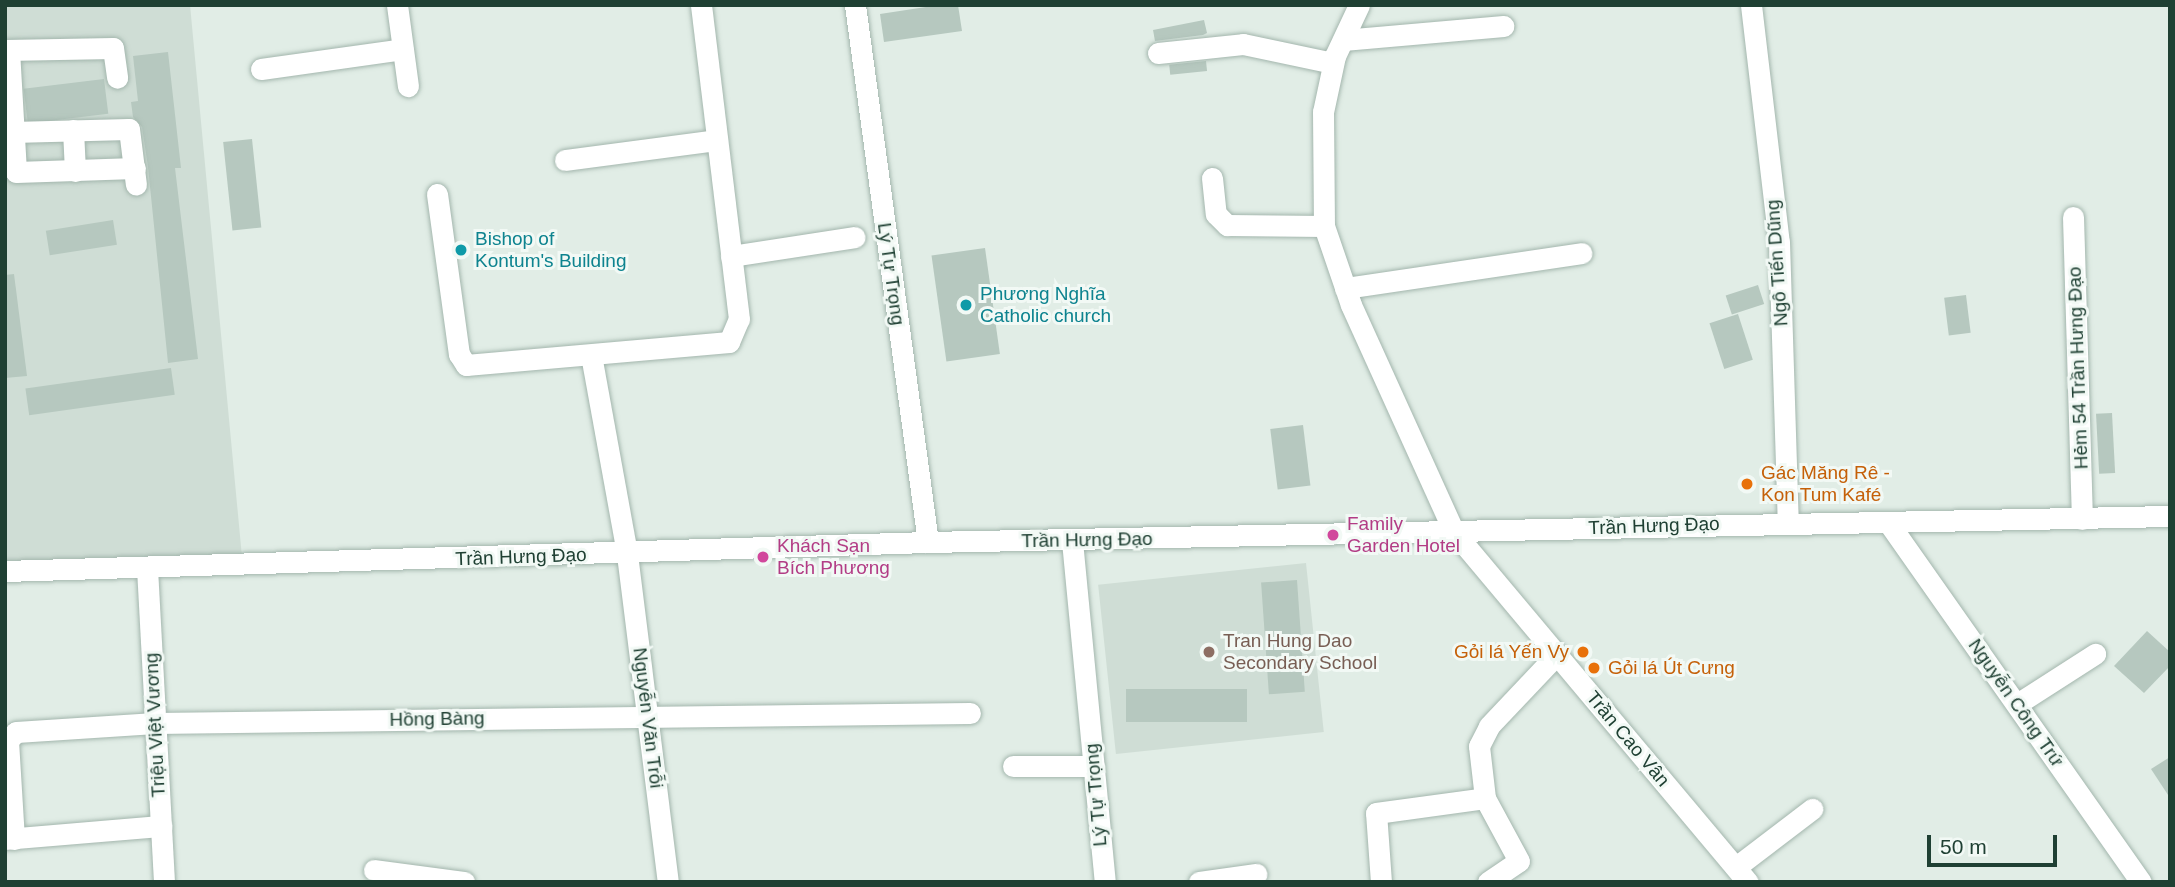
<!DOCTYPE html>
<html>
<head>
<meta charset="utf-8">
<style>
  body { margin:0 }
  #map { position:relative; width:2175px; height:887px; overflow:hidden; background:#e1ede6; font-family:Arial,sans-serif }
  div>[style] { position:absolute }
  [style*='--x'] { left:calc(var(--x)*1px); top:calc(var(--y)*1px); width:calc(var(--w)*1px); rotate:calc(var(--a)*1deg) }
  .built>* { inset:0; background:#cfddd5; transform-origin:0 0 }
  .building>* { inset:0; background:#b6c8bf; transform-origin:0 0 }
  .roads { filter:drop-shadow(0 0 2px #a3b6ad) drop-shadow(0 0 2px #a3b6ad) }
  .minor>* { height:21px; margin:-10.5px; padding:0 10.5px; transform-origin:10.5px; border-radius:10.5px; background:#fff }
  .dots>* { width:19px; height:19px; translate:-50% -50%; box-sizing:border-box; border:4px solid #f2f9f5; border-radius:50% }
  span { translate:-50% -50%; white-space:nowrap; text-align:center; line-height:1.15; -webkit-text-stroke:6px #f2f9f5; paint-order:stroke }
  .culture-label { font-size:19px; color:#0d838f }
  .left { translate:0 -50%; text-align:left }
  .street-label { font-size:19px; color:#1f4033 }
  .food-label { font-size:19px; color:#c56008 }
  .right { translate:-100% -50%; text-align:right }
  .hotel-label { font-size:19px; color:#b23c85 }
  .education-label { font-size:19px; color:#785e54 }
  .frame { position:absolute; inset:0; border:7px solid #1f4033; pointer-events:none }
  .scale { position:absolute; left:1927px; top:835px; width:130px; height:32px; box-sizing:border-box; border:4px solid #1f4033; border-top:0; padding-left:9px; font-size:21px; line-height:24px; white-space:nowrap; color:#1f4033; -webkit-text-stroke:5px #f2f9f5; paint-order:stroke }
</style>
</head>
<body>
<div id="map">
  <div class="built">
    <i style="clip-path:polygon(5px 5px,190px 5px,242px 557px,5px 570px)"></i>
    <i style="left:1306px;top:563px;width:170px;height:209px;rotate:84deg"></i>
  </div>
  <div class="building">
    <i style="clip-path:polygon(939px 5px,958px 5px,962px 31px,884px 42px,880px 14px)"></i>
    <i style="clip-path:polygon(1204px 20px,1207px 33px,1203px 35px,1155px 41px,1153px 30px)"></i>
    <i style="clip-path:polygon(168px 52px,181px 168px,175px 168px,198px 359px,168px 363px,148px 167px,142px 127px,133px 117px,131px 102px,138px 101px,133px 56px)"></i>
    <i style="left:1206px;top:61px;width:10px;height:37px;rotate:84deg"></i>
    <i style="left:104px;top:79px;width:35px;height:81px;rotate:83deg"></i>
    <i style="left:252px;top:139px;width:89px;height:29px;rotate:84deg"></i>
    <i style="left:113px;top:220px;width:25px;height:68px;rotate:81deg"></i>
    <i style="left:985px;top:248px;width:107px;height:54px;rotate:82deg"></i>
    <i style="clip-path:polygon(14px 274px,27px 376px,5px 378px,5px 275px)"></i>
    <i style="left:1758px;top:285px;width:20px;height:34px;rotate:72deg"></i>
    <i style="left:1966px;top:295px;width:38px;height:22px;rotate:83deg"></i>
    <i style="left:1738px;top:314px;width:48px;height:30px;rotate:72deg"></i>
    <i style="left:171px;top:368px;width:27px;height:147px;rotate:82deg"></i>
    <i style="left:2112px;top:413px;width:60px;height:16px;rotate:87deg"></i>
    <i style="left:1303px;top:425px;width:61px;height:33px;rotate:83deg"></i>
    <i style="left:1297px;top:580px;width:112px;height:36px;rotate:86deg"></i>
    <i style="clip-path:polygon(2147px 631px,2170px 652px,2170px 666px,2144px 693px,2114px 666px)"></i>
    <i style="left:1247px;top:689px;width:33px;height:121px;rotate:90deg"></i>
    <i style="clip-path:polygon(2170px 757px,2170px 798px,2151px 769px)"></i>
  </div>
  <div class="roads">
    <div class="minor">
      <i style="--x:397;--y:5;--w:82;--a:82.3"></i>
      <i style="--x:855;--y:5;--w:542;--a:82.26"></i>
      <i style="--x:1359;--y:5;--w:56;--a:115.2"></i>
      <i style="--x:1335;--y:56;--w:57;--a:102.1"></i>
      <i style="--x:1323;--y:112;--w:114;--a:89.5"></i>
      <i style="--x:1324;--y:226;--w:83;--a:71.1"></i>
      <i style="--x:1351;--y:305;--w:249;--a:65.6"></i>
      <i style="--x:1454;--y:532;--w:457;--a:50"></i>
      <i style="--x:1751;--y:5;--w:239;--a:83.3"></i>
      <i style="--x:1779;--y:242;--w:280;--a:88.2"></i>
      <i style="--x:1343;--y:40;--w:161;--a:-5"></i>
      <i style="--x:5;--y:50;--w:108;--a:-1.1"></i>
      <i style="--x:113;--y:48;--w:30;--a:82"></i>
      <i style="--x:9;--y:50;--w:122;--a:86.7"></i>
      <i style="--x:16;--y:172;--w:119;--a:-1.9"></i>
      <i style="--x:1158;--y:53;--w:85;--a:-6"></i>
      <i style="--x:1243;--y:44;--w:92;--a:11.9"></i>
      <i style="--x:261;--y:69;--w:143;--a:-8"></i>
      <i style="--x:73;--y:130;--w:41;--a:87.2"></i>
      <i style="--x:12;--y:132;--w:117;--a:-1.5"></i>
      <i style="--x:129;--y:129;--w:56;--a:82.9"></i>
      <i style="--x:565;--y:160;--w:153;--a:-7.5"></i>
      <i style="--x:1212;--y:178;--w:36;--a:84"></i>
      <i style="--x:1216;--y:214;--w:16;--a:45"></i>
      <i style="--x:1227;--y:225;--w:97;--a:0.6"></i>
      <i style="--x:437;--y:194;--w:162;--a:82.2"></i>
      <i style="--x:459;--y:354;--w:13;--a:58"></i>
      <i style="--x:466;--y:365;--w:264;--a:-5"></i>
      <i style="--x:729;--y:342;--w:25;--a:-67"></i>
      <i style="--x:739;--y:319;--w:316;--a:-96.9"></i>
      <i style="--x:2073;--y:217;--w:302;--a:88.3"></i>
      <i style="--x:731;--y:256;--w:125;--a:-8.7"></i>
      <i style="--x:1345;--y:288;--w:239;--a:-8.4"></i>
      <i style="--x:591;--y:355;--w:202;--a:79.7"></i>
      <i style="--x:627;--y:554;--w:331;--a:82.9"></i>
      <i style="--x:1890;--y:525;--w:436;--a:54.9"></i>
      <i style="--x:1072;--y:541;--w:343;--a:84.5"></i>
      <i style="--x:147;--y:568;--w:314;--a:86.9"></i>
      <i style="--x:5;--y:571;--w:923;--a:-1.8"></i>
      <i style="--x:928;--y:542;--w:1242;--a:-1.2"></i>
      <i style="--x:2017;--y:704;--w:93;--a:-32.7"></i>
      <i style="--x:1013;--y:766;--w:81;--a:0"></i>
      <i style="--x:5;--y:839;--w:157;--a:-4.8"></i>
      <i style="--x:14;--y:839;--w:99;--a:-93.5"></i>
      <i style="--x:8;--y:740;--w:11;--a:-45"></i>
      <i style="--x:16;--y:732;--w:139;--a:-3.7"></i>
      <i style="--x:155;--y:723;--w:815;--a:-0.7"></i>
      <i style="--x:1736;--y:867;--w:96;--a:-37.3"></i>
      <i style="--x:374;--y:870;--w:91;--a:7.6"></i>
      <i style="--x:1199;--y:882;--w:58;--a:-8"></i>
      <i style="--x:1381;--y:882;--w:69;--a:-94.1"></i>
      <i style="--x:1376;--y:813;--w:110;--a:-7.8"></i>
      <i style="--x:1488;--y:882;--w:37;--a:-34"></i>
      <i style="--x:1519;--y:861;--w:72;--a:-118.4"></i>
      <i style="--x:1485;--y:798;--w:52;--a:-96.6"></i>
      <i style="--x:1479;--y:746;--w:22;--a:-63"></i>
      <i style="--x:1489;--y:726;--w:99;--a:-46.6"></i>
    </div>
  </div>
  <div class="dots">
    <i style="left:461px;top:250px;background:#0f9aa8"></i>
    <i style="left:966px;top:305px;background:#0f9aa8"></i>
    <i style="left:1747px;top:484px;background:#e8710a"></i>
    <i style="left:1333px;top:535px;background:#d1479c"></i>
    <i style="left:763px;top:557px;background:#d1479c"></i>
    <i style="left:1209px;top:652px;background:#8d6e63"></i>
    <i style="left:1583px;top:652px;background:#e8710a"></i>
    <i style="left:1594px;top:668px;background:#e8710a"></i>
  </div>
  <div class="culture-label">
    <span class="left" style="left:475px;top:250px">Bishop of<br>Kontum's Building</span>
    <span class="left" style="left:980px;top:305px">Phương Nghĩa<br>Catholic church</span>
  </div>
  <div class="street-label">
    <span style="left:1777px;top:263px;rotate:-94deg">Ngô Tiến Dũng</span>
    <span style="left:891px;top:274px;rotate:82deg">Lý Tự Trọng</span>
    <span style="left:2078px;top:368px;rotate:-92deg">Hẻm 54 Trần Hưng Đạo</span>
    <span style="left:1654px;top:526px;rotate:-2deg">Trần Hưng Đạo</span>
    <span style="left:1087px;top:540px;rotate:-1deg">Trần Hưng Đạo</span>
    <span style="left:521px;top:557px;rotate:-2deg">Trần Hưng Đạo</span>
    <span style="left:2016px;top:703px;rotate:55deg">Nguyễn Công Trứ</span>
    <span style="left:648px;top:718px;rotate:83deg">Nguyễn Văn Trỗi</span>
    <span style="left:437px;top:719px;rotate:-1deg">Hồng Bàng</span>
    <span style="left:155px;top:725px;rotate:-93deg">Triệu Việt Vương</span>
    <span style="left:1628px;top:739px;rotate:50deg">Trần Cao Vân</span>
    <span style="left:1096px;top:795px;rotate:-95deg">Lý Tự Trọng</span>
  </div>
  <div class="food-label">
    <span class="left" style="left:1761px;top:484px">Gác Măng Rê -<br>Kon Tum Kafé</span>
    <span class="right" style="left:1569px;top:652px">Gỏi lá Yến Vy</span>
    <span class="left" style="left:1608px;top:668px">Gỏi lá Út Cưng</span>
  </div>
  <div class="hotel-label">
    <span class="left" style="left:1347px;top:535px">Family<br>Garden Hotel</span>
    <span class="left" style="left:777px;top:557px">Khách Sạn<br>Bích Phương</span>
  </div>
  <div class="education-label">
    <span class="left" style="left:1223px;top:652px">Tran Hung Dao<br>Secondary School</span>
  </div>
  <div class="frame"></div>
  <div class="scale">50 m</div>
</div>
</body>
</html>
